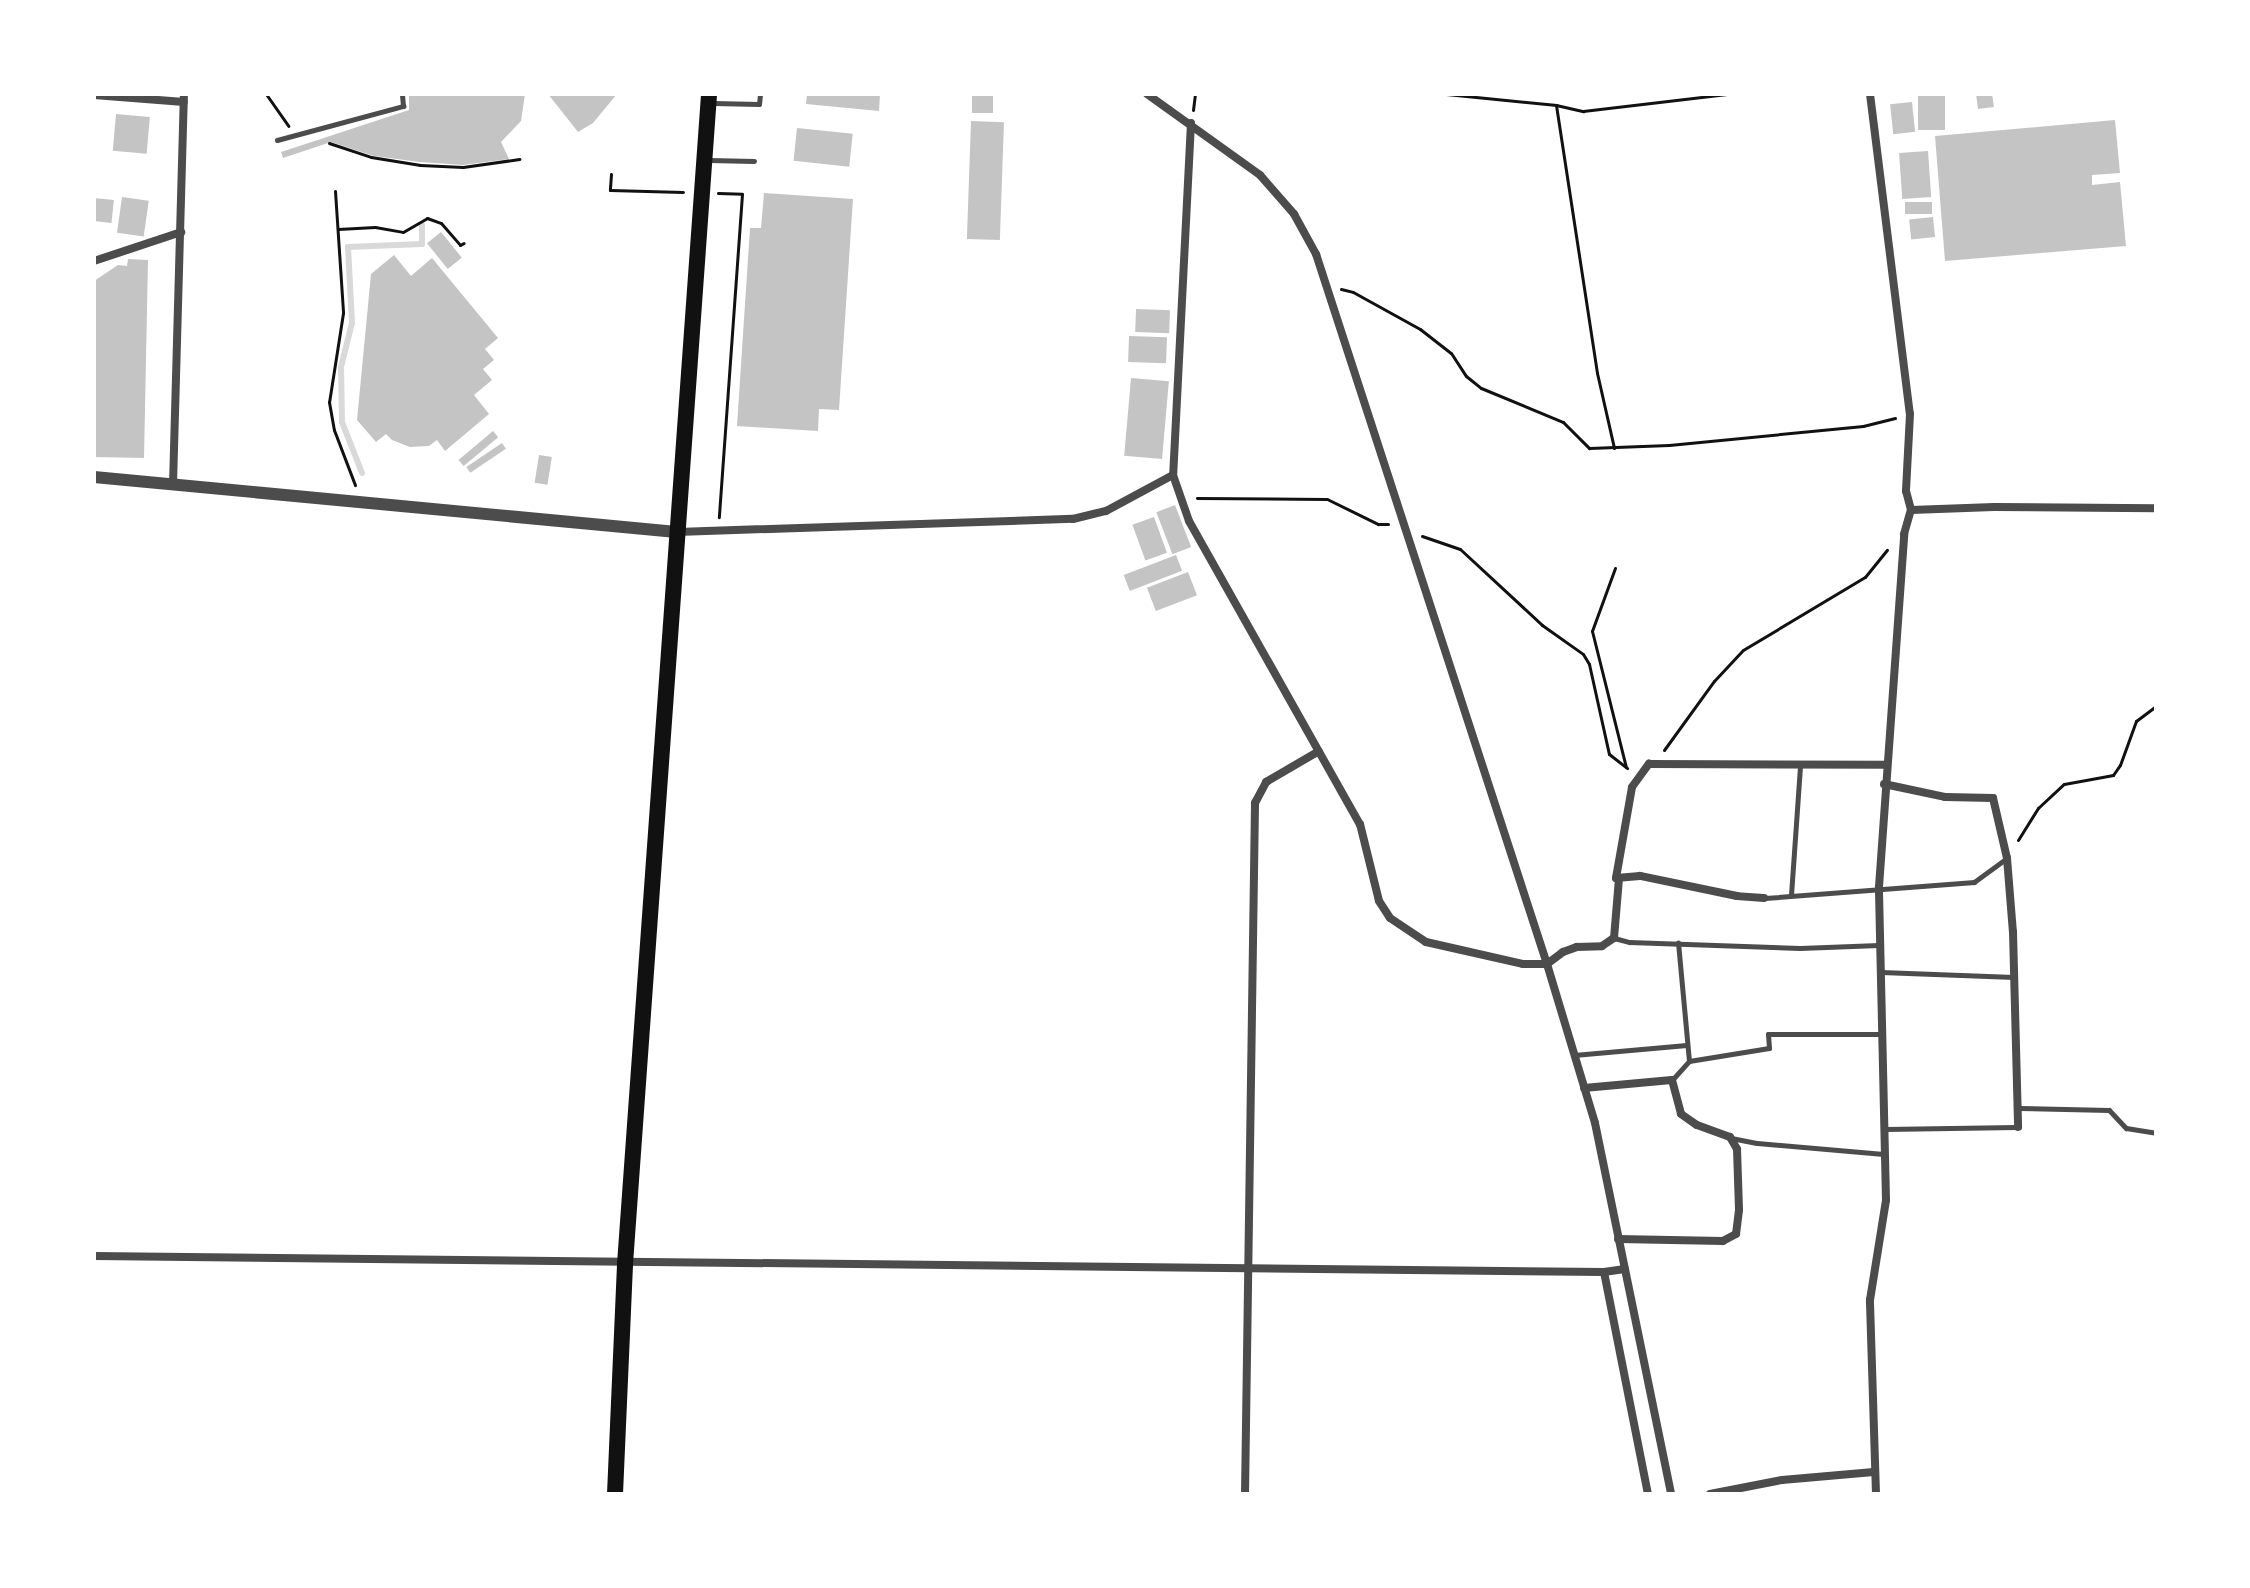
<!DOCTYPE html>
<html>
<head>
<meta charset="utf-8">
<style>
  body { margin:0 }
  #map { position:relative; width:2250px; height:1588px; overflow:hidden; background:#fff; font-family:"Work Sans",sans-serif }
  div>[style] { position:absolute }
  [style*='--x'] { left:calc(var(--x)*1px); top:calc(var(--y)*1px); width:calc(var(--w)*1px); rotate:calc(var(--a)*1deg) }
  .stream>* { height:6px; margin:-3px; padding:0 3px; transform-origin:3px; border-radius:3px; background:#d9d9d9 }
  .building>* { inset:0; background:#c4c4c4; transform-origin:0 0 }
  .path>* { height:3px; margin:-1.5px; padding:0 1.5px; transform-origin:1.5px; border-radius:1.5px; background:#111 }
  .service>* { height:5px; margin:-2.5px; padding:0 2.5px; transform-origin:2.5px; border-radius:2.5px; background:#4c4c4c }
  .minor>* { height:8px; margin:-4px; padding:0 4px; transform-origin:4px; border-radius:4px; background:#4c4c4c }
  .tertiary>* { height:12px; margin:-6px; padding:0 6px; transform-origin:6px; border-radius:6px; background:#4c4c4c }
  .primary>* { height:16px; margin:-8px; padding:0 8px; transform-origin:8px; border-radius:8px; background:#111 }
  span { translate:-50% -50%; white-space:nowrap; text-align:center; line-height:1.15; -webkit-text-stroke:6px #fff; paint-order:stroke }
  .frame { position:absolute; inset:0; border:96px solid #fff; pointer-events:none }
</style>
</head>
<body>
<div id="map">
  <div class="stream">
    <i style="--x:362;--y:473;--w:55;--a:-111.4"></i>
    <i style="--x:342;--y:422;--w:55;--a:-91"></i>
    <i style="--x:341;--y:367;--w:45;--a:-76"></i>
    <i style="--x:352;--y:323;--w:76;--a:-93"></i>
    <i style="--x:348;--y:247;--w:74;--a:-2.3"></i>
    <i style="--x:422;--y:244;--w:19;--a:-90"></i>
  </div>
  <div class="building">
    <i style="clip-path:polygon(409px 94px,525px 94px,521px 121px,501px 142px,509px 159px,463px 165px,420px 162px,374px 156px,331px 142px,283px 158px,281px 152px,409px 110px)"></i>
    <i style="clip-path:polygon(548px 94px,617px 94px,593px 123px,578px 132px)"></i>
    <i style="clip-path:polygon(807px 94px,880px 94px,879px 111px,806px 104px)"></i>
    <i style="left:972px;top:94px;width:21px;height:19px"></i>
    <i style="left:1918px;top:94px;width:27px;height:36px"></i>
    <i style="clip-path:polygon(1976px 94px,1992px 94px,1994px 107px,1978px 109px)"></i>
    <i style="left:1912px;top:102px;width:30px;height:22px;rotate:84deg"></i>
    <i style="left:116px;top:114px;width:34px;height:37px;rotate:5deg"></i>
    <i style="clip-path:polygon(2115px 120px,2120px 173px,2092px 175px,2092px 185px,2120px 182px,2126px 246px,1945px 261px,1935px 136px)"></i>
    <i style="left:971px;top:121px;width:33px;height:118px;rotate:2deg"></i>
    <i style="left:797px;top:128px;width:56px;height:33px;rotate:6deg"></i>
    <i style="left:1928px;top:151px;width:46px;height:29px;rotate:86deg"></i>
    <i style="clip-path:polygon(764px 193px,853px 199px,839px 410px,819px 409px,818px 431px,737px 426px,750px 228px,761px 228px)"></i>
    <i style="left:122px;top:197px;width:27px;height:36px;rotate:8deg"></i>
    <i style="left:94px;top:198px;width:20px;height:23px;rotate:6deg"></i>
    <i style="left:1905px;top:202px;width:27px;height:12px"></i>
    <i style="left:1933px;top:217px;width:20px;height:24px;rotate:84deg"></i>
    <i style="left:441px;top:232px;width:33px;height:18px;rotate:51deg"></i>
    <i style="clip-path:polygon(394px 255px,411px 276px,432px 258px,498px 338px,485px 349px,494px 360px,483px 369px,492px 380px,474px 395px,489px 414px,445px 451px,437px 440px,429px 446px,410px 447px,392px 440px,386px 434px,376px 442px,357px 420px,371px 274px)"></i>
    <i style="clip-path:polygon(128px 259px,148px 260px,144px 458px,94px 457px,94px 281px,118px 265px,127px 266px)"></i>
    <i style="left:1136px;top:309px;width:34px;height:23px;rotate:2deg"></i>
    <i style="left:1129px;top:336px;width:38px;height:26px;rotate:2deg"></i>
    <i style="left:1131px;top:378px;width:38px;height:78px;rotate:5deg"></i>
    <i style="left:493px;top:431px;width:8px;height:45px;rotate:50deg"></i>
    <i style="left:502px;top:443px;width:7px;height:43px;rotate:56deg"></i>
    <i style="left:539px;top:455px;width:13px;height:28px;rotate:9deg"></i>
    <i style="left:1175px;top:505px;width:45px;height:20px;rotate:69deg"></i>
    <i style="left:1154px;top:517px;width:38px;height:23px;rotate:70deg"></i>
    <i style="left:1176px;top:555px;width:17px;height:56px;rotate:69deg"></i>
    <i style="left:1188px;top:572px;width:25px;height:44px;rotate:69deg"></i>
  </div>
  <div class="path">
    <i style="--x:266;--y:94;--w:39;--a:55"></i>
    <i style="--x:1446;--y:94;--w:111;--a:5.7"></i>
    <i style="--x:1556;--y:105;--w:28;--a:13"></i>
    <i style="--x:1583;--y:111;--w:145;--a:-6.7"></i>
    <i style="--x:1556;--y:105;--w:271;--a:81.3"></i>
    <i style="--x:1597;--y:373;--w:77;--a:77.2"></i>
    <i style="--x:1193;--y:110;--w:16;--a:-83"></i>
    <i style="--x:329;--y:143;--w:44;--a:18.4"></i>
    <i style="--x:371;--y:157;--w:50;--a:9.3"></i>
    <i style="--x:420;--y:165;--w:43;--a:2.7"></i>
    <i style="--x:463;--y:167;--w:57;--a:-8.1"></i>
    <i style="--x:611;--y:174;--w:16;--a:94"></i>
    <i style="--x:610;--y:190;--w:73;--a:1.6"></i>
    <i style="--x:335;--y:191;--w:122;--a:86.2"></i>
    <i style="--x:343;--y:313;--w:90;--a:98.9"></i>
    <i style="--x:329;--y:402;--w:28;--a:80"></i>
    <i style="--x:334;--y:430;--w:59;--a:69.1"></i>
    <i style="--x:718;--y:193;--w:24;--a:2"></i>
    <i style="--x:742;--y:194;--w:324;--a:94.1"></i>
    <i style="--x:338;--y:229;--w:37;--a:-3"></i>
    <i style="--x:375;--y:227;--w:28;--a:10"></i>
    <i style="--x:403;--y:232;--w:28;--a:-30"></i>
    <i style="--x:427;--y:218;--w:15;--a:20"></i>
    <i style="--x:441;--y:223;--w:29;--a:49"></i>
    <i style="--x:460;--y:245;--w:4;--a:-27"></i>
    <i style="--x:1341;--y:289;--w:12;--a:14"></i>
    <i style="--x:1353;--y:292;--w:77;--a:28.9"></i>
    <i style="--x:1420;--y:329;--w:39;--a:38"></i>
    <i style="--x:1451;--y:353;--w:27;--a:57"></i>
    <i style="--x:1466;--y:376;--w:19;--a:39"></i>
    <i style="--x:1481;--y:388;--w:89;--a:22.5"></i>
    <i style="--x:1563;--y:422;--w:37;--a:45"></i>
    <i style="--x:1589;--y:448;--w:80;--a:-2.1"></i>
    <i style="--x:1669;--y:445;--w:195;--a:-5.6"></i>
    <i style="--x:1863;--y:426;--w:33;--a:-14"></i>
    <i style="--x:1197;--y:498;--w:130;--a:0.4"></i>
    <i style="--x:1327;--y:499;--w:57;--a:26.1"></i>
    <i style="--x:1378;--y:524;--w:10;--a:0"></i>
    <i style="--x:1422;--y:536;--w:40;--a:18.9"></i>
    <i style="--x:1460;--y:549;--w:112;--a:42.8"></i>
    <i style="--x:1542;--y:625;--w:50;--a:35.3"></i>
    <i style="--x:1583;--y:654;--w:12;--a:59"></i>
    <i style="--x:1589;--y:664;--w:92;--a:77.5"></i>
    <i style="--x:1609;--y:754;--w:23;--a:38"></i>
    <i style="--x:1615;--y:568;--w:67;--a:110.1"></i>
    <i style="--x:1592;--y:631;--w:140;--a:76"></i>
    <i style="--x:1664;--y:750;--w:85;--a:-54.1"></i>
    <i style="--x:1714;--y:681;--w:42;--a:-46.9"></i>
    <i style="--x:1743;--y:650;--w:142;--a:-30.9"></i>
    <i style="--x:1865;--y:577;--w:35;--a:-51"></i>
    <i style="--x:2018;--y:840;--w:38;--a:-58"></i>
    <i style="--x:2038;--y:808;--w:35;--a:-43"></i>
    <i style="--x:2064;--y:784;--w:50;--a:-10.4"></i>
    <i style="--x:2113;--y:775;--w:12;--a:-55"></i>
    <i style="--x:2120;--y:765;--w:47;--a:-70"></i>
    <i style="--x:2136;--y:721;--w:25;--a:-37"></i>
  </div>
  <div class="service">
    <i style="--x:713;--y:103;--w:46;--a:1.2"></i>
    <i style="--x:759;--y:104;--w:10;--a:-84"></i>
    <i style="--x:277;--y:140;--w:131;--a:-15.1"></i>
    <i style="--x:403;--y:106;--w:12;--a:-95"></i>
    <i style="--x:709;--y:160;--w:45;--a:1.3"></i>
    <i style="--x:1791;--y:895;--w:129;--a:-86"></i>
    <i style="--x:1765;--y:898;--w:210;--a:-4.4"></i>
    <i style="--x:1974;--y:882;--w:39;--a:-36"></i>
    <i style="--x:1614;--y:938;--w:16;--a:15"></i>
    <i style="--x:1629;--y:942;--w:171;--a:2"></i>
    <i style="--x:1800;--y:948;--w:79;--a:-2.2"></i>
    <i style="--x:1881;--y:972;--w:133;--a:2.2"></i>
    <i style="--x:1574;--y:1055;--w:113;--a:-5.1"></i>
    <i style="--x:1689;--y:1061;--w:81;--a:-9.2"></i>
    <i style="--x:1769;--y:1048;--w:14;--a:-94"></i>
    <i style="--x:1768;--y:1034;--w:114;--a:0"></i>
    <i style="--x:1672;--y:1080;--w:25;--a:-48"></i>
    <i style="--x:1689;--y:1061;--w:119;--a:-95.3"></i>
    <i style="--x:2019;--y:1108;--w:90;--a:1.3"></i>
    <i style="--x:2109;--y:1110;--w:25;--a:47"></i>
    <i style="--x:2126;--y:1128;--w:30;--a:9"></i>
    <i style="--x:1885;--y:1129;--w:132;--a:-0.9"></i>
    <i style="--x:1731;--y:1138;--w:26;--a:11"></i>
    <i style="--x:1757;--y:1143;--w:127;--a:5"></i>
  </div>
  <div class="minor">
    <i style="--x:1147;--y:94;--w:139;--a:35.6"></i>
    <i style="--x:1260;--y:175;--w:52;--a:48.9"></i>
    <i style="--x:1294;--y:214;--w:46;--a:61.2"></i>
    <i style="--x:1316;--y:254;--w:747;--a:71.98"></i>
    <i style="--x:1547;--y:964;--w:166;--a:73.2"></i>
    <i style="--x:1595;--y:1123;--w:379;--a:78.4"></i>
    <i style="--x:1870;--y:94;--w:322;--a:82.9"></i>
    <i style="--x:1910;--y:414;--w:77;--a:93"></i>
    <i style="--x:1906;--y:491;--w:20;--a:75"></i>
    <i style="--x:1911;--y:510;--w:83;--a:-2.1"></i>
    <i style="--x:1994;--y:507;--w:162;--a:0.4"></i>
    <i style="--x:94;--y:95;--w:90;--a:4.4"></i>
    <i style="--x:1191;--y:123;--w:352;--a:92.9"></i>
    <i style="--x:1173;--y:475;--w:49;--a:70.8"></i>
    <i style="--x:1189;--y:521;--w:348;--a:60.6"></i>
    <i style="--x:1360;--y:824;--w:79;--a:76.1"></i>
    <i style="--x:1379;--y:901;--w:20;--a:57"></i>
    <i style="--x:1390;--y:918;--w:43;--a:33.7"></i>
    <i style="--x:1426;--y:942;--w:99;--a:12.8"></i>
    <i style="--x:1523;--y:964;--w:24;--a:0"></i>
    <i style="--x:1547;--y:964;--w:20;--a:-37"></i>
    <i style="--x:1563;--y:952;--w:15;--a:-20"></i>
    <i style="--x:1577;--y:947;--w:25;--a:-2"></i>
    <i style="--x:1602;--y:946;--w:14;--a:-34"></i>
    <i style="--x:1614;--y:938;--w:59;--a:-85.2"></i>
    <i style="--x:94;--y:261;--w:92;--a:-18.4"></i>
    <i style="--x:173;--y:485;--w:391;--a:-88.4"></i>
    <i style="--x:677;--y:532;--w:396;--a:-1.9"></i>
    <i style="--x:1073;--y:519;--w:34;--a:-14"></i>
    <i style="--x:1106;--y:511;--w:76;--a:-28.2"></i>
    <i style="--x:1884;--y:784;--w:62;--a:12"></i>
    <i style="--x:1945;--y:797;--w:48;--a:1.2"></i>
    <i style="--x:1993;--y:798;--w:62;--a:76.9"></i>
    <i style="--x:2007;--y:858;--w:74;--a:85.4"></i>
    <i style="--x:2013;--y:932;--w:195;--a:88.5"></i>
    <i style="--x:1764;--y:898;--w:27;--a:-176"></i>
    <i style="--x:1737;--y:896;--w:99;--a:-168.3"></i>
    <i style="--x:1640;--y:876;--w:24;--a:175"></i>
    <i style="--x:1616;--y:878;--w:92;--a:-80"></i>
    <i style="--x:1632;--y:787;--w:29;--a:-54"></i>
    <i style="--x:1649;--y:764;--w:237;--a:0.2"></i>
    <i style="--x:1584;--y:1088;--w:88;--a:-5.2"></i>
    <i style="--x:1672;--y:1080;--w:35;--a:75"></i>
    <i style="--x:1681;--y:1114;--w:19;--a:35"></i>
    <i style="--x:1697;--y:1125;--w:35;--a:20"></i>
    <i style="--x:1730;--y:1137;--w:14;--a:60"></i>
    <i style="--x:1737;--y:1149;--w:61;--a:88.1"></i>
    <i style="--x:1739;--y:1210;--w:24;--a:97"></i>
    <i style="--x:1736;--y:1234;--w:15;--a:152"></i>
    <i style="--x:1723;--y:1241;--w:105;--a:-178.9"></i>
    <i style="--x:94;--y:1256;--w:1510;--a:0.61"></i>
    <i style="--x:1604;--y:1272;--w:21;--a:-8"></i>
    <i style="--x:1604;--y:1272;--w:226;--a:78.8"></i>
    <i style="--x:1245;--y:1494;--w:691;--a:-89.17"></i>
    <i style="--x:1255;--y:803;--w:24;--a:-62"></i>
    <i style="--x:1266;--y:782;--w:61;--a:-30.3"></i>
    <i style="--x:1710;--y:1494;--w:73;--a:-11"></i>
    <i style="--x:1782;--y:1480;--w:92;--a:-5"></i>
    <i style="--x:1876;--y:1494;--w:194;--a:-91.8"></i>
    <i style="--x:1870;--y:1300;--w:101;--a:-80.9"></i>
    <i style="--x:1886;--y:1200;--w:313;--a:-91.3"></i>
    <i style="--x:1879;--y:887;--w:354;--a:-85.9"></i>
    <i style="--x:1904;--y:534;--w:25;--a:-74"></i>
  </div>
  <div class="tertiary">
    <i style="--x:94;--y:477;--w:585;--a:5.4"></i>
  </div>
  <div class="primary">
    <i style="--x:615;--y:1494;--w:230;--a:-87.5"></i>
    <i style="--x:625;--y:1264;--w:1173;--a:-85.89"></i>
  </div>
  <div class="frame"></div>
</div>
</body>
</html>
